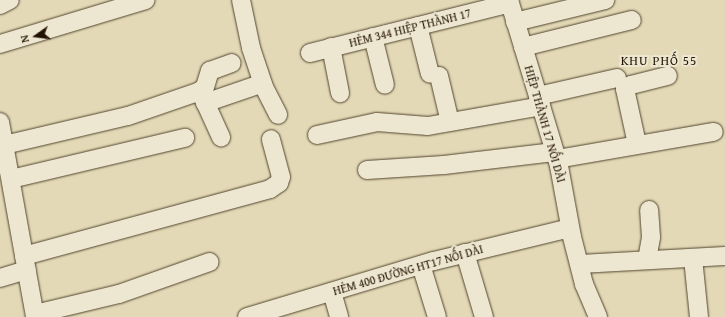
<!DOCTYPE html>
<html>
<head>
<meta charset="utf-8">
<style>
  body { margin:0 }
  #map { position:relative; width:725px; height:317px; overflow:hidden; background:#e3d9b6; font-family:"Gentium Book Plus",serif }
  div>[style] { position:absolute }
  [style*='--x'] { left:calc(var(--x)*1px); top:calc(var(--y)*1px); width:calc(var(--w)*1px); rotate:calc(var(--a)*1deg) }
  .roads { filter:drop-shadow(0 0 1px #52442e) drop-shadow(0 0 1px #52442e) }
  .minor>* { height:18px; margin:-9px; padding:0 9px; transform-origin:9px; border-radius:9px; background:#ede6d0 }
  span { translate:-50% -50%; white-space:nowrap; text-align:center; line-height:1.15; -webkit-text-stroke:4px #ede6d0; paint-order:stroke }
  .street-label { font-size:12px; color:#221201 }
  .neighbourhood-label { font-size:13px; color:#221201; letter-spacing:1px }
  .north { position:absolute; left:16px; top:16px; width:40px; height:40px; -webkit-text-stroke:3px #ede6d0; paint-order:stroke; rotate:256deg; font-size:11px; font-weight:700; line-height:16px; text-align:center; color:#221201 }
  .north::after { content:''; display:block; margin:auto; width:14px; height:18px; background:#221201; clip-path:polygon(50% 0,100% 100%,50% 72%,0 100%) }
</style>
</head>
<body>
<div id="map">
  <div class="roads">
    <div class="minor">
      <i style="--x:241;--y:0;--w:49;--a:78.2"></i>
      <i style="--x:251;--y:48;--w:41;--a:71.6"></i>
      <i style="--x:264;--y:87;--w:31;--a:63"></i>
      <i style="--x:509;--y:0;--w:173;--a:73.2"></i>
      <i style="--x:559;--y:166;--w:72;--a:79.6"></i>
      <i style="--x:572;--y:237;--w:49;--a:75.7"></i>
      <i style="--x:584;--y:284;--w:36;--a:67"></i>
      <i style="--x:0;--y:5;--w:11;--a:-27"></i>
      <i style="--x:515;--y:22;--w:93;--a:-13.7"></i>
      <i style="--x:418;--y:26;--w:49;--a:76"></i>
      <i style="--x:373;--y:37;--w:49;--a:76"></i>
      <i style="--x:0;--y:44;--w:152;--a:-16.8"></i>
      <i style="--x:331;--y:47;--w:47;--a:78.9"></i>
      <i style="--x:523;--y:47;--w:112;--a:-13.9"></i>
      <i style="--x:310;--y:53;--w:206;--a:-14"></i>
      <i style="--x:439;--y:76;--w:47;--a:76.6"></i>
      <i style="--x:200;--y:91;--w:6;--a:-39"></i>
      <i style="--x:205;--y:87;--w:17;--a:-73"></i>
      <i style="--x:210;--y:71;--w:23;--a:-20"></i>
      <i style="--x:538;--y:96;--w:81;--a:-12.8"></i>
      <i style="--x:205;--y:103;--w:61;--a:-19"></i>
      <i style="--x:0;--y:122;--w:198;--a:79.8"></i>
      <i style="--x:317;--y:135;--w:61;--a:-12.2"></i>
      <i style="--x:377;--y:122;--w:51;--a:4.5"></i>
      <i style="--x:428;--y:126;--w:115;--a:-10"></i>
      <i style="--x:637;--y:144;--w:56;--a:-102.3"></i>
      <i style="--x:625;--y:89;--w:7;--a:-34"></i>
      <i style="--x:631;--y:85;--w:38;--a:-14"></i>
      <i style="--x:0;--y:146;--w:131;--a:-13.2"></i>
      <i style="--x:128;--y:116;--w:76;--a:-19.1"></i>
      <i style="--x:200;--y:91;--w:51;--a:65.5"></i>
      <i style="--x:557;--y:159;--w:159;--a:-9.8"></i>
      <i style="--x:367;--y:170;--w:77;--a:-3.7"></i>
      <i style="--x:444;--y:165;--w:111;--a:-6.7"></i>
      <i style="--x:11;--y:179;--w:179;--a:-13.3"></i>
      <i style="--x:465;--y:253;--w:67;--a:73.5"></i>
      <i style="--x:24;--y:256;--w:255;--a:-15.2"></i>
      <i style="--x:270;--y:189;--w:11;--a:-34"></i>
      <i style="--x:279;--y:183;--w:6;--a:-72"></i>
      <i style="--x:281;--y:177;--w:39;--a:-105"></i>
      <i style="--x:693;--y:258;--w:59;--a:84.2"></i>
      <i style="--x:647;--y:260;--w:23;--a:-80"></i>
      <i style="--x:651;--y:237;--w:27;--a:-94"></i>
      <i style="--x:580;--y:264;--w:145;--a:-3.2"></i>
      <i style="--x:421;--y:265;--w:54;--a:72.9"></i>
      <i style="--x:0;--y:278;--w:28;--a:-17"></i>
      <i style="--x:332;--y:292;--w:26;--a:74"></i>
      <i style="--x:35;--y:314;--w:86;--a:-13.4"></i>
      <i style="--x:119;--y:294;--w:96;--a:-19.4"></i>
      <i style="--x:247;--y:317;--w:195;--a:-16.7"></i>
      <i style="--x:434;--y:261;--w:140;--a:-13.6"></i>
    </div>
  </div>
  <div class="street-label">
    <span style="left:410px;top:28px;rotate:-14deg">HẺM 344 HIỆP THÀNH 17</span>
    <span style="left:545px;top:124px;rotate:74deg">HIỆP THÀNH 17 NỐI DÀI</span>
    <span style="left:408px;top:270px;rotate:-16deg">HẺM 400 ĐƯỜNG HT17 NỐI DÀI</span>
  </div>
  <div class="neighbourhood-label">
    <span style="left:659px;top:61px">KHU PHỐ 55</span>
  </div>
  <div class="north">N</div>
</div>
</body>
</html>
